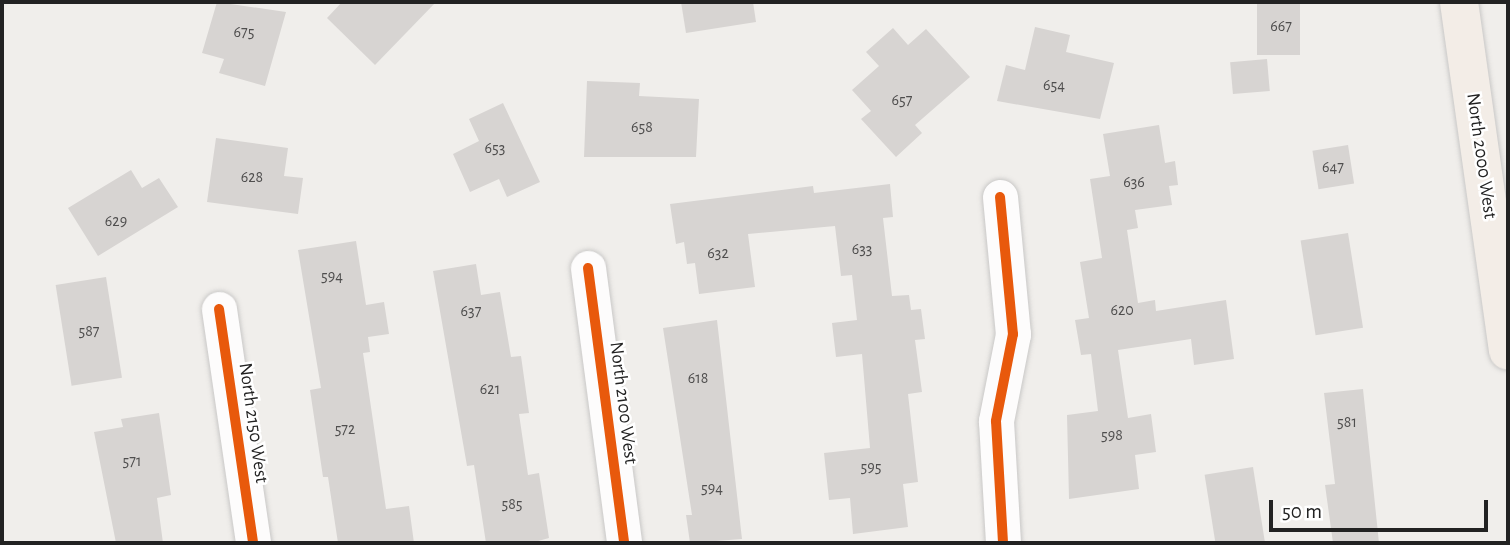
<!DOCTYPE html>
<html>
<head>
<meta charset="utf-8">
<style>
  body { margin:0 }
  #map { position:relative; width:1510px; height:545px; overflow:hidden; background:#f0eeeb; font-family:"Alegreya Sans",sans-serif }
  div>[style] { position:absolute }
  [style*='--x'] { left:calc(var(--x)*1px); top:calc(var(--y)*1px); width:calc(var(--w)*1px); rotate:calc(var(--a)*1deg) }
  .building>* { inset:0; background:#d7d4d2; transform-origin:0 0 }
  .roads { filter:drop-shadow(0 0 2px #c9c8c7) drop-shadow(0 0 2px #c9c8c7) }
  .minor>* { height:35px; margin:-17.5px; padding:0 17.5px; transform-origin:17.5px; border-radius:17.5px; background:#fdfcfc }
  .major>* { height:38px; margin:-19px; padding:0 19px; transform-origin:19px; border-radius:19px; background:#f3ede7 }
  .cycleway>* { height:10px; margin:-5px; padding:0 5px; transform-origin:5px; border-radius:5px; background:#e8590c }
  span { translate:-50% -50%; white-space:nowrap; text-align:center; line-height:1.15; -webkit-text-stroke:5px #fff; paint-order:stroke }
  .number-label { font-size:16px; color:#4f4e4e }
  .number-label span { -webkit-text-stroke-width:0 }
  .street-label { font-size:19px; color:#222 }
  .frame { position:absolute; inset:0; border:4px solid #222; pointer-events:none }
  .scale { position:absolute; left:1269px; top:500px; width:219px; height:32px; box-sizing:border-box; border:4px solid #222; border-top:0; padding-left:9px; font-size:21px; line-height:24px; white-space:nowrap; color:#222; -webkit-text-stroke:5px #fff; paint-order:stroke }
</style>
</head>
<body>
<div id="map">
  <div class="building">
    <i style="clip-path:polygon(217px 2px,286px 12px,265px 86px,219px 73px,224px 59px,202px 53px)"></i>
    <i style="clip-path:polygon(342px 2px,436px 2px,375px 65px,327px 18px)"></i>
    <i style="clip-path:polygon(681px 2px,753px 2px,756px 22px,686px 33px)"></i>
    <i style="left:1257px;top:2px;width:43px;height:53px"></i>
    <i style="clip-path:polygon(1035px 27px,1070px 35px,1066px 52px,1114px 63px,1100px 119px,997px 101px,1006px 65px,1025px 70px)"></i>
    <i style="clip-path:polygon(893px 28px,908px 45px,926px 29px,970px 77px,915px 125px,922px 133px,896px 157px,861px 119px,871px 111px,852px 90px,879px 66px,866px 52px)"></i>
    <i style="left:1267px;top:59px;width:32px;height:37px;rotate:85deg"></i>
    <i style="clip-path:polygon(587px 81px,640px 83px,639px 96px,699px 99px,696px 157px,584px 157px)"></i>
    <i style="clip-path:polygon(503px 103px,540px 182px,507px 197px,499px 179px,470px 192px,453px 154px,479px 141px,469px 119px)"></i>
    <i style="clip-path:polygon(1159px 125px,1165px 163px,1175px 161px,1178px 185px,1169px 186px,1172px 205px,1135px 210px,1138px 228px,1127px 230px,1138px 303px,1155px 300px,1156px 311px,1226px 300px,1234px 359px,1194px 365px,1191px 339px,1118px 350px,1128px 418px,1151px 414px,1156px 452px,1135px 455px,1139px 489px,1069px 499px,1067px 415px,1098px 411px,1091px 354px,1081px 355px,1075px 320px,1089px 318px,1080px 262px,1102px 258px,1090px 179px,1110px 176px,1103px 134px)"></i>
    <i style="clip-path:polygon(216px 138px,288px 148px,284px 176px,303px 178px,298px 214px,207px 202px)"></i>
    <i style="left:1348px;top:145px;width:39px;height:36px;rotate:81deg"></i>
    <i style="clip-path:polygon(131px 170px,142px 188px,159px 178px,178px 207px,98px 256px,68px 208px)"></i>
    <i style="clip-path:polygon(890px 184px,893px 217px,883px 218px,892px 296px,909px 295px,911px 310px,921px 309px,925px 339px,915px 340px,922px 392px,908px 394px,918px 482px,903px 484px,908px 527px,853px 534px,850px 498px,829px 500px,824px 453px,870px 448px,862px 354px,836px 357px,832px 323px,857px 320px,852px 275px,841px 276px,835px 226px,748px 234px,755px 287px,699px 294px,695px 263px,687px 264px,684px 242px,676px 244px,670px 204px,813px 186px,814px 193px)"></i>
    <i style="left:1348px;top:233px;width:96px;height:48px;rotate:81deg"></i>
    <i style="clip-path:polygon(356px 241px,366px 305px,384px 302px,389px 334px,368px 337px,370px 352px,363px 353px,386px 509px,409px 506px,414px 543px,338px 543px,328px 477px,323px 477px,310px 390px,321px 388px,298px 250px)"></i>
    <i style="clip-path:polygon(476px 264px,481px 295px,500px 292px,511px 357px,521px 356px,529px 413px,519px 414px,528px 475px,539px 473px,549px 538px,531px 543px,486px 543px,474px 465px,467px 466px,433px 271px)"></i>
    <i style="left:106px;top:277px;width:102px;height:51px;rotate:81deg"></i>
    <i style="clip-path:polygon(717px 320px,742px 539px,690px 543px,686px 515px,692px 515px,663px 328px)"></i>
    <i style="clip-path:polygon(1363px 389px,1379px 543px,1333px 543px,1325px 485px,1335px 484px,1324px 393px)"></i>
    <i style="clip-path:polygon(159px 413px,171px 495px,157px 498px,163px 543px,116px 543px,94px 432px,123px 427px,121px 419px)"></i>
    <i style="left:1253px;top:467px;width:77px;height:49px;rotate:81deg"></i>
  </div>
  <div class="roads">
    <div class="minor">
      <i style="--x:1000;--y:197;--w:138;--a:84.6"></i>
      <i style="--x:1013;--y:334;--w:89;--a:101.1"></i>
      <i style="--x:996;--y:421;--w:122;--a:86.7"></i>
      <i style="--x:588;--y:268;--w:277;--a:82.5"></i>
      <i style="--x:219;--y:309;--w:236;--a:81.7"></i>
    </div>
    <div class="major">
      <i style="--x:1459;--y:2;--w:352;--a:82"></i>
    </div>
  </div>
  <div class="cycleway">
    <i style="--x:1000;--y:197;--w:138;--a:84.6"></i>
    <i style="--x:1013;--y:334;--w:89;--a:101.1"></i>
    <i style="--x:996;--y:421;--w:122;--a:86.7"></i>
    <i style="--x:588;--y:268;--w:277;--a:82.5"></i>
    <i style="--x:219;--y:309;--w:236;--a:81.7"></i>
  </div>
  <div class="number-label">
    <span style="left:1281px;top:26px">667</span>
    <span style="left:244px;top:32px">675</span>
    <span style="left:1054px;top:85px">654</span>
    <span style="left:902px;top:100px">657</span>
    <span style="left:642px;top:127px">658</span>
    <span style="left:495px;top:148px">653</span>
    <span style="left:1333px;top:167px">647</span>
    <span style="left:252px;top:177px">628</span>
    <span style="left:1134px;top:182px">636</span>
    <span style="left:116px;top:221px">629</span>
    <span style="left:862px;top:249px">633</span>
    <span style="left:718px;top:253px">632</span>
    <span style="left:332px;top:276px">594</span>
    <span style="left:1122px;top:310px">620</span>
    <span style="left:471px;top:311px">637</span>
    <span style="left:89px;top:331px">587</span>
    <span style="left:698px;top:378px">618</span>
    <span style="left:490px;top:389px">621</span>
    <span style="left:1347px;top:422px">581</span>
    <span style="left:345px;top:429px">572</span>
    <span style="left:1112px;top:435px">598</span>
    <span style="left:132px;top:461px">571</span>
    <span style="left:871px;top:467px">595</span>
    <span style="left:712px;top:488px">594</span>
    <span style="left:512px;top:504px">585</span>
  </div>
  <div class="street-label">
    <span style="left:1481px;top:156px;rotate:82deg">North 2000 West</span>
    <span style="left:623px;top:403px;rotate:83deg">North 2100 West</span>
    <span style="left:253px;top:423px;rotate:82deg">North 2150 West</span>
  </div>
  <div class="frame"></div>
  <div class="scale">50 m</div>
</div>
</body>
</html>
